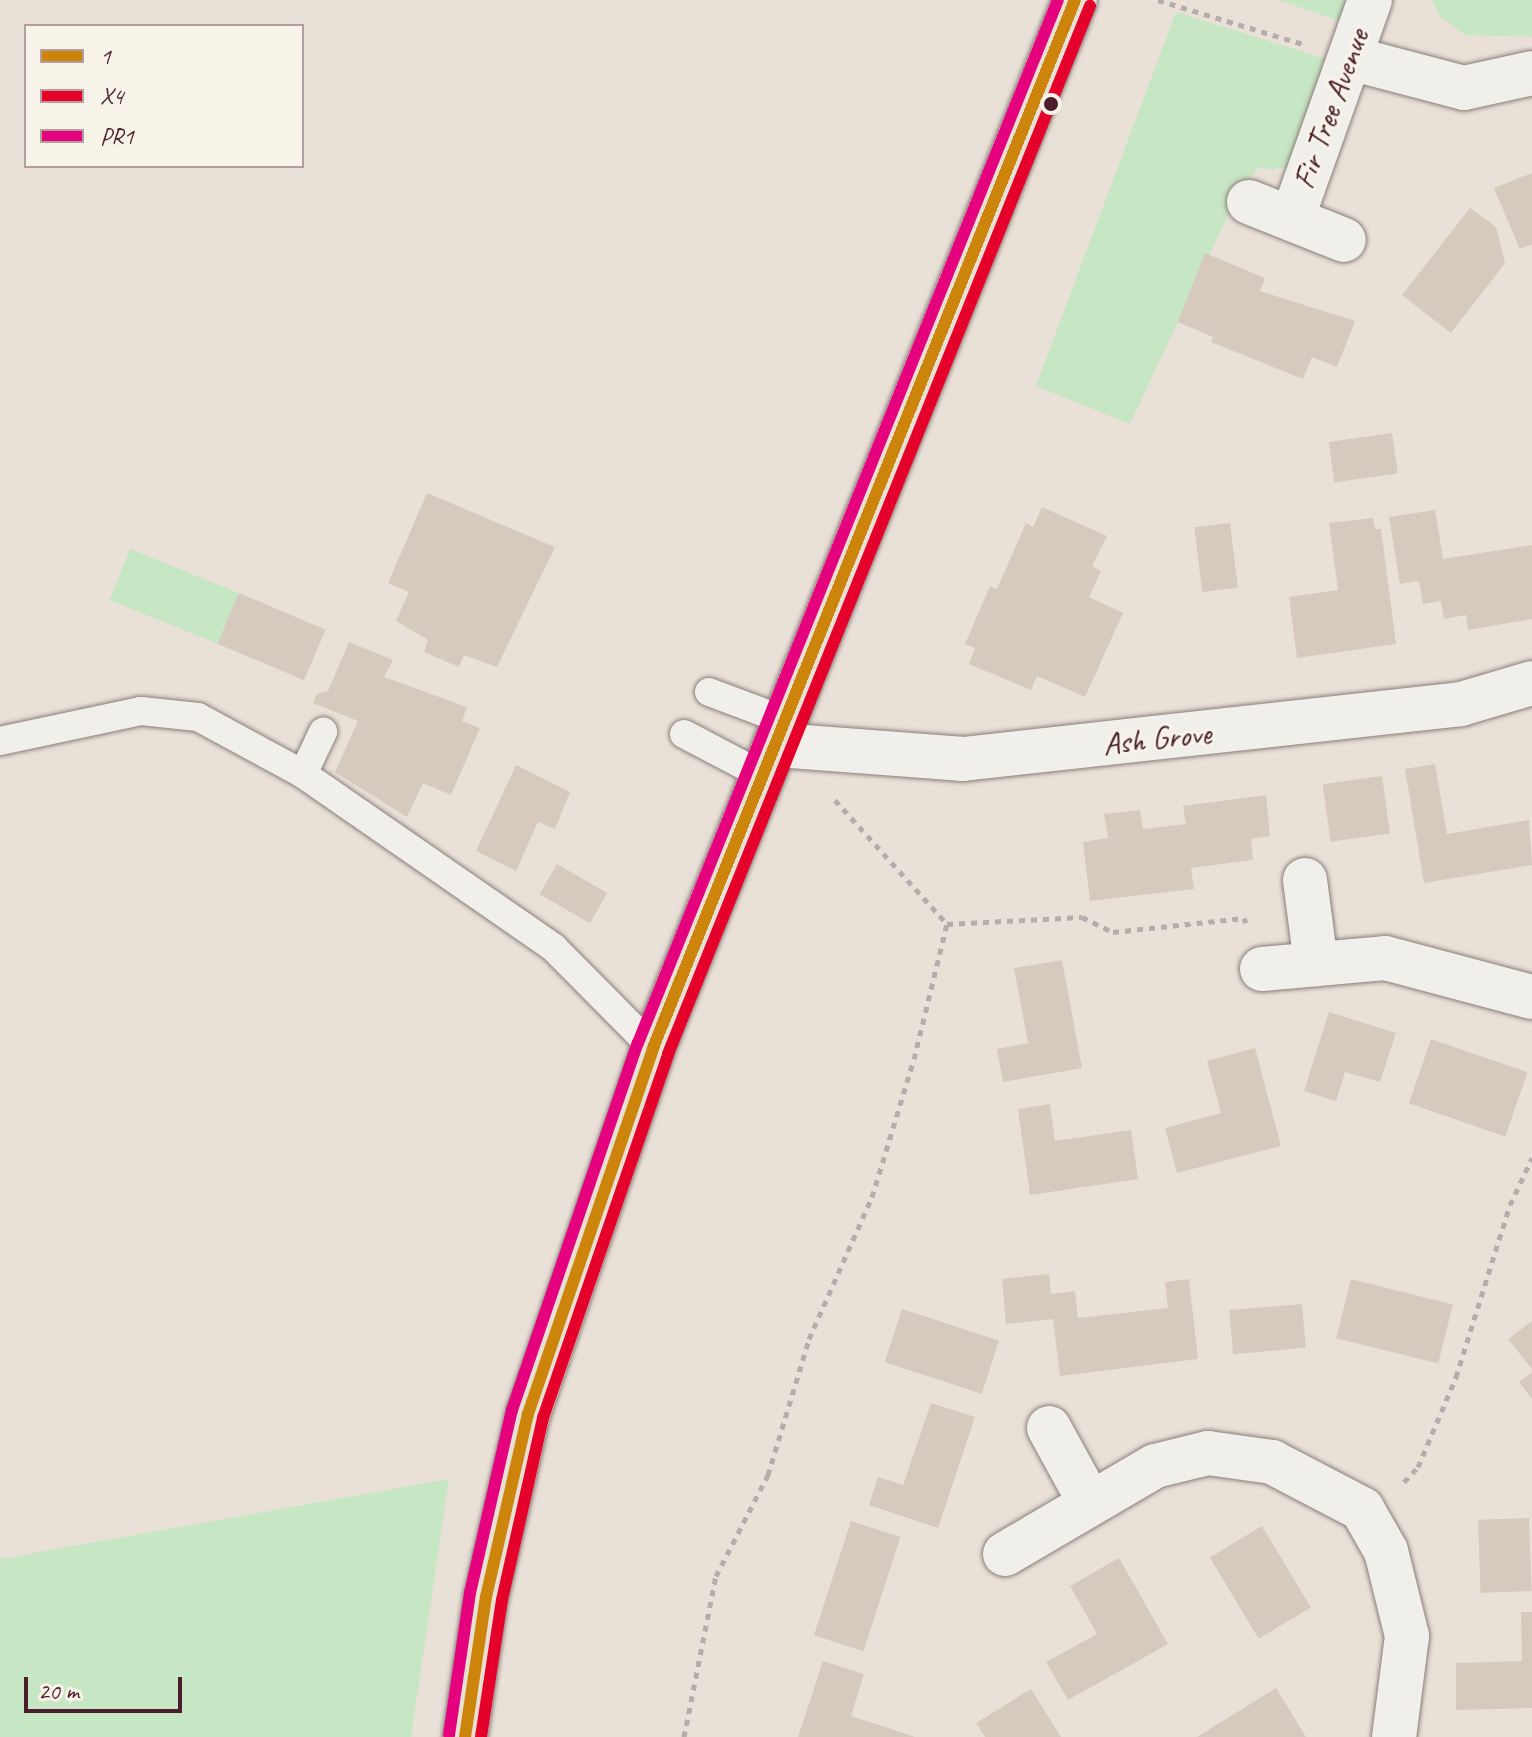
<!DOCTYPE html>
<html>
<head>
<meta charset="utf-8">
<style>
  body { margin:0 }
  #map { position:relative; width:1532px; height:1737px; overflow:hidden; background:#e9e1d7; font-family:Caveat,sans-serif }
  div>[style] { position:absolute }
  [style*='--x'] { left:calc(var(--x)*1px); top:calc(var(--y)*1px); width:calc(var(--w)*1px); rotate:calc(var(--a)*1deg) }
  .green>* { inset:0; background:#c7e6c3; transform-origin:0 0 }
  .building>* { inset:0; background:#d5cabd; transform-origin:0 0 }
  .path>* { height:5px; margin-top:-2.5px; transform-origin:0; background:repeating-linear-gradient(90deg,#b4adab 0 6px,transparent 0 12px) }
  .roads { filter:drop-shadow(0 0 2px #8a7e7c) drop-shadow(0 0 2px #8a7e7c) }
  .lane>* { height:28px; margin:-14px; padding:0 14px; transform-origin:14px; border-radius:14px; background:#f1efea }
  .street>* { height:44px; margin:-22px; padding:0 22px; transform-origin:22px; border-radius:22px; background:#f1efea }
  .highway>* { height:44px; margin:-22px; padding:0 22px; transform-origin:22px; border-radius:22px; background:#e6e1d2 }
  .bus-1>* { height:12px; margin:-6px; padding:0 6px; transform-origin:6px; border-radius:6px; background:#cc840b }
  .bus-2>* { height:12px; margin:-6px; padding:0 6px; transform-origin:6px; border-radius:6px; background:#e4002b }
  .bus-3>* { height:12px; margin:-6px; padding:0 6px; transform-origin:6px; border-radius:6px; background:#e5007d }
  .dots>* { width:22px; height:22px; translate:-50% -50%; box-sizing:border-box; border:4px solid #f7f3e8; border-radius:50% }
  span { translate:-50% -50%; white-space:nowrap; text-align:center; line-height:1.15; -webkit-text-stroke:6px #f7f3e8; paint-order:stroke }
  .street-label { font-size:32px; color:#4a1f2b }
  .legend { position:absolute; left:24px; top:24px; width:280px; height:144px; box-sizing:border-box; background:#f7f3e8; border:2px solid #b29e9c; margin:0; padding:10px 14px; list-style:none; font-size:24px; color:#4a1f2b }
  .legend li { display:flex; align-items:center; gap:16px; height:40px }
  .legend b { width:40px; border:2px solid #b29e9c }
  .scale { position:absolute; left:24px; top:1677px; width:158px; height:36px; box-sizing:border-box; border:4px solid #4a1f2b; border-top:0; padding-left:10px; font-size:24px; line-height:28px; white-space:nowrap; color:#4a1f2b; -webkit-text-stroke:6px #f7f3e8; paint-order:stroke }
</style>
</head>
<body>
<div id="map">
  <div class="green">
    <i style="clip-path:polygon(1278px 0,1348px 0,1340px 21px)"></i>
    <i style="clip-path:polygon(1432px 0,1532px 0,1532px 37px,1465px 35px,1440px 16px)"></i>
    <i style="clip-path:polygon(1176px 12px,1326px 59px,1288px 166px,1272px 170px,1259px 167px,1236px 198px,1130px 424px,1036px 386px)"></i>
    <i style="left:130px;top:549px;width:118px;height:55px;rotate:22deg"></i>
    <i style="clip-path:polygon(449px 1479px,411px 1737px,0 1737px,0 1559px)"></i>
  </div>
  <div class="building">
    <i style="clip-path:polygon(1532px 173px,1532px 244px,1520px 249px,1494px 188px)"></i>
    <i style="clip-path:polygon(1470px 208px,1496px 227px,1505px 263px,1451px 333px,1402px 295px)"></i>
    <i style="clip-path:polygon(1205px 253px,1265px 278px,1260px 291px,1355px 321px,1337px 367px,1312px 357px,1303px 379px,1211px 342px,1213px 337px,1178px 322px)"></i>
    <i style="left:1392px;top:433px;width:41px;height:64px;rotate:82deg"></i>
    <i style="clip-path:polygon(427px 493px,555px 547px,497px 667px,464px 655px,459px 667px,424px 652px,428px 640px,396px 621px,409px 592px,388px 583px)"></i>
    <i style="clip-path:polygon(1042px 507px,1107px 536px,1092px 566px,1101px 571px,1089px 597px,1123px 613px,1085px 697px,1037px 676px,1031px 690px,969px 664px,975px 648px,965px 644px,990px 586px,997px 589px,1026px 523px,1033px 527px)"></i>
    <i style="clip-path:polygon(1435px 510px,1443px 559px,1532px 545px,1532px 619px,1468px 630px,1466px 615px,1444px 619px,1441px 601px,1423px 604px,1419px 581px,1400px 584px,1389px 517px)"></i>
    <i style="clip-path:polygon(1373px 518px,1375px 529px,1381px 529px,1396px 644px,1297px 658px,1289px 597px,1338px 590px,1329px 523px)"></i>
    <i style="left:1230px;top:523px;width:65px;height:36px;rotate:83deg"></i>
    <i style="left:239px;top:593px;width:94px;height:55px;rotate:23deg"></i>
    <i style="clip-path:polygon(349px 642px,393px 660px,384px 677px,467px 707px,462px 721px,480px 728px,451px 795px,423px 783px,407px 817px,335px 772px,358px 721px,313px 703px,317px 694px,328px 691px)"></i>
    <i style="clip-path:polygon(1435px 764px,1447px 834px,1529px 820px,1532px 865px,1424px 883px,1405px 769px)"></i>
    <i style="clip-path:polygon(516px 765px,570px 792px,555px 829px,538px 822px,516px 871px,476px 851px)"></i>
    <i style="left:1382px;top:776px;width:58px;height:60px;rotate:82deg"></i>
    <i style="clip-path:polygon(1266px 795px,1270px 836px,1251px 839px,1253px 860px,1191px 868px,1194px 889px,1090px 901px,1083px 842px,1108px 838px,1104px 814px,1140px 810px,1143px 829px,1186px 824px,1183px 806px)"></i>
    <i style="left:557px;top:864px;width:58px;height:35px;rotate:30deg"></i>
    <i style="clip-path:polygon(1062px 960px,1082px 1068px,1003px 1082px,997px 1049px,1028px 1043px,1014px 968px)"></i>
    <i style="clip-path:polygon(1329px 1012px,1396px 1033px,1380px 1082px,1345px 1072px,1336px 1101px,1304px 1091px)"></i>
    <i style="left:1431px;top:1039px;width:102px;height:68px;rotate:19deg"></i>
    <i style="clip-path:polygon(1255px 1048px,1281px 1146px,1177px 1173px,1165px 1128px,1221px 1113px,1207px 1061px)"></i>
    <i style="clip-path:polygon(1050px 1104px,1055px 1141px,1131px 1130px,1138px 1179px,1030px 1195px,1018px 1109px)"></i>
    <i style="clip-path:polygon(1049px 1274px,1051px 1294px,1075px 1291px,1078px 1318px,1168px 1308px,1165px 1282px,1189px 1279px,1198px 1359px,1060px 1376px,1053px 1319px,1006px 1324px,1002px 1279px)"></i>
    <i style="left:1351px;top:1279px;width:105px;height:61px;rotate:14deg"></i>
    <i style="left:1302px;top:1304px;width:44px;height:73px;rotate:85deg"></i>
    <i style="left:902px;top:1309px;width:102px;height:56px;rotate:18deg"></i>
    <i style="clip-path:polygon(1532px 1321px,1532px 1369px,1508px 1339px)"></i>
    <i style="clip-path:polygon(1532px 1372px,1532px 1399px,1519px 1382px)"></i>
    <i style="clip-path:polygon(931px 1403px,975px 1417px,938px 1528px,869px 1505px,878px 1477px,903px 1485px)"></i>
    <i style="left:1529px;top:1518px;width:73px;height:51px;rotate:88deg"></i>
    <i style="left:851px;top:1521px;width:52px;height:120px;rotate:18deg"></i>
    <i style="left:1262px;top:1526px;width:95px;height:61px;rotate:59deg"></i>
    <i style="clip-path:polygon(1119px 1558px,1168px 1644px,1068px 1700px,1046px 1662px,1097px 1634px,1070px 1586px)"></i>
    <i style="clip-path:polygon(1521px 1612px,1532px 1612px,1532px 1708px,1456px 1710px,1456px 1663px,1522px 1661px)"></i>
    <i style="clip-path:polygon(823px 1661px,864px 1674px,851px 1716px,915px 1737px,798px 1737px)"></i>
    <i style="clip-path:polygon(1276px 1688px,1306px 1737px,1197px 1737px)"></i>
    <i style="clip-path:polygon(1031px 1689px,1061px 1737px,985px 1737px,976px 1723px)"></i>
  </div>
  <div class="path">
    <i style="--x:1158;--y:0;--w:152;--a:16.9"></i>
    <i style="--x:835;--y:800;--w:167;--a:47.9"></i>
    <i style="--x:947;--y:924;--w:135;--a:-3"></i>
    <i style="--x:1082;--y:917;--w:34;--a:26"></i>
    <i style="--x:1113;--y:932;--w:132;--a:-6.1"></i>
    <i style="--x:1244;--y:918;--w:5;--a:68"></i>
    <i style="--x:1404;--y:1482;--w:21;--a:-47"></i>
    <i style="--x:1418;--y:1467;--w:98;--a:-67.1"></i>
    <i style="--x:1456;--y:1377;--w:180;--a:-72.6"></i>
    <i style="--x:1510;--y:1205;--w:52;--a:-64.9"></i>
    <i style="--x:684;--y:1737;--w:164;--a:-78.8"></i>
    <i style="--x:716;--y:1576;--w:114;--a:-62.8"></i>
    <i style="--x:768;--y:1475;--w:142;--a:-73.2"></i>
    <i style="--x:809;--y:1339;--w:155;--a:-66.1"></i>
    <i style="--x:872;--y:1197;--w:144;--a:-73.1"></i>
    <i style="--x:914;--y:1059;--w:139;--a:-76.3"></i>
  </div>
  <div class="roads">
    <div class="lane">
      <i style="--x:709;--y:692;--w:80;--a:20.5"></i>
      <i style="--x:684;--y:734;--w:90;--a:27.7"></i>
      <i style="--x:0;--y:741;--w:144;--a:-12"></i>
      <i style="--x:141;--y:711;--w:57;--a:6"></i>
      <i style="--x:198;--y:717;--w:119;--a:28.5"></i>
      <i style="--x:303;--y:774;--w:305;--a:34.7"></i>
      <i style="--x:554;--y:948;--w:141;--a:45.3"></i>
      <i style="--x:303;--y:774;--w:47;--a:-64.5"></i>
    </div>
    <div class="street">
      <i style="--x:1350;--y:58;--w:118;--a:14.7"></i>
      <i style="--x:1464;--y:88;--w:70;--a:-12.4"></i>
      <i style="--x:1249;--y:202;--w:102;--a:21.8"></i>
      <i style="--x:1292;--y:219;--w:232;--a:-70.4"></i>
      <i style="--x:778;--y:745;--w:186;--a:4.3"></i>
      <i style="--x:963;--y:759;--w:501;--a:-6.3"></i>
      <i style="--x:1461;--y:704;--w:74;--a:-16.5"></i>
      <i style="--x:1305;--y:880;--w:85;--a:82.5"></i>
      <i style="--x:1262;--y:969;--w:123;--a:-5.1"></i>
      <i style="--x:1385;--y:958;--w:152;--a:14.9"></i>
      <i style="--x:1049;--y:1428;--w:83;--a:61.3"></i>
      <i style="--x:1005;--y:1554;--w:174;--a:-30.4"></i>
      <i style="--x:1155;--y:1466;--w:55;--a:-13.8"></i>
      <i style="--x:1208;--y:1453;--w:65;--a:8"></i>
      <i style="--x:1272;--y:1462;--w:102;--a:27.6"></i>
      <i style="--x:1362;--y:1509;--w:48;--a:60.3"></i>
      <i style="--x:1386;--y:1551;--w:88;--a:76.1"></i>
      <i style="--x:1407;--y:1636;--w:102;--a:97.3"></i>
    </div>
    <div class="highway">
      <i style="--x:465;--y:1737;--w:142;--a:-81.5"></i>
      <i style="--x:486;--y:1597;--w:188;--a:-77.1"></i>
      <i style="--x:528;--y:1414;--w:387;--a:-71.1"></i>
      <i style="--x:653;--y:1048;--w:1130;--a:-68.07"></i>
    </div>
  </div>
  <div class="bus-1">
    <i style="--x:465;--y:1737;--w:142;--a:-81.5"></i>
    <i style="--x:486;--y:1597;--w:188;--a:-77.1"></i>
    <i style="--x:528;--y:1414;--w:387;--a:-71.1"></i>
    <i style="--x:653;--y:1048;--w:1130;--a:-68.07"></i>
  </div>
  <div class="bus-2">
    <i style="--x:481;--y:1737;--w:139;--a:-81.3"></i>
    <i style="--x:502;--y:1600;--w:187;--a:-77.3"></i>
    <i style="--x:543;--y:1418;--w:385;--a:-71"></i>
    <i style="--x:668;--y:1054;--w:1130;--a:-68.07"></i>
  </div>
  <div class="bus-3">
    <i style="--x:449;--y:1735;--w:144;--a:-81.6"></i>
    <i style="--x:470;--y:1593;--w:188;--a:-77.1"></i>
    <i style="--x:512;--y:1410;--w:388;--a:-71.1"></i>
    <i style="--x:638;--y:1043;--w:1124;--a:-68.07"></i>
  </div>
  <div class="dots">
    <i style="left:1051px;top:104px;background:#4a1f2b"></i>
  </div>
  <div class="street-label">
    <span style="left:1331px;top:109px;rotate:-70deg">Fir Tree Avenue</span>
    <span style="left:1157px;top:739px;rotate:-6deg">Ash Grove</span>
  </div>
  <ul class="legend">
  <li><b style="height:10px;background:#cc840b"></b>1</li>
  <li><b style="height:10px;background:#e4002b"></b>X4</li>
  <li><b style="height:10px;background:#e5007d"></b>PR1</li>
  </ul>
  <div class="scale">20 m</div>
</div>
</body>
</html>
